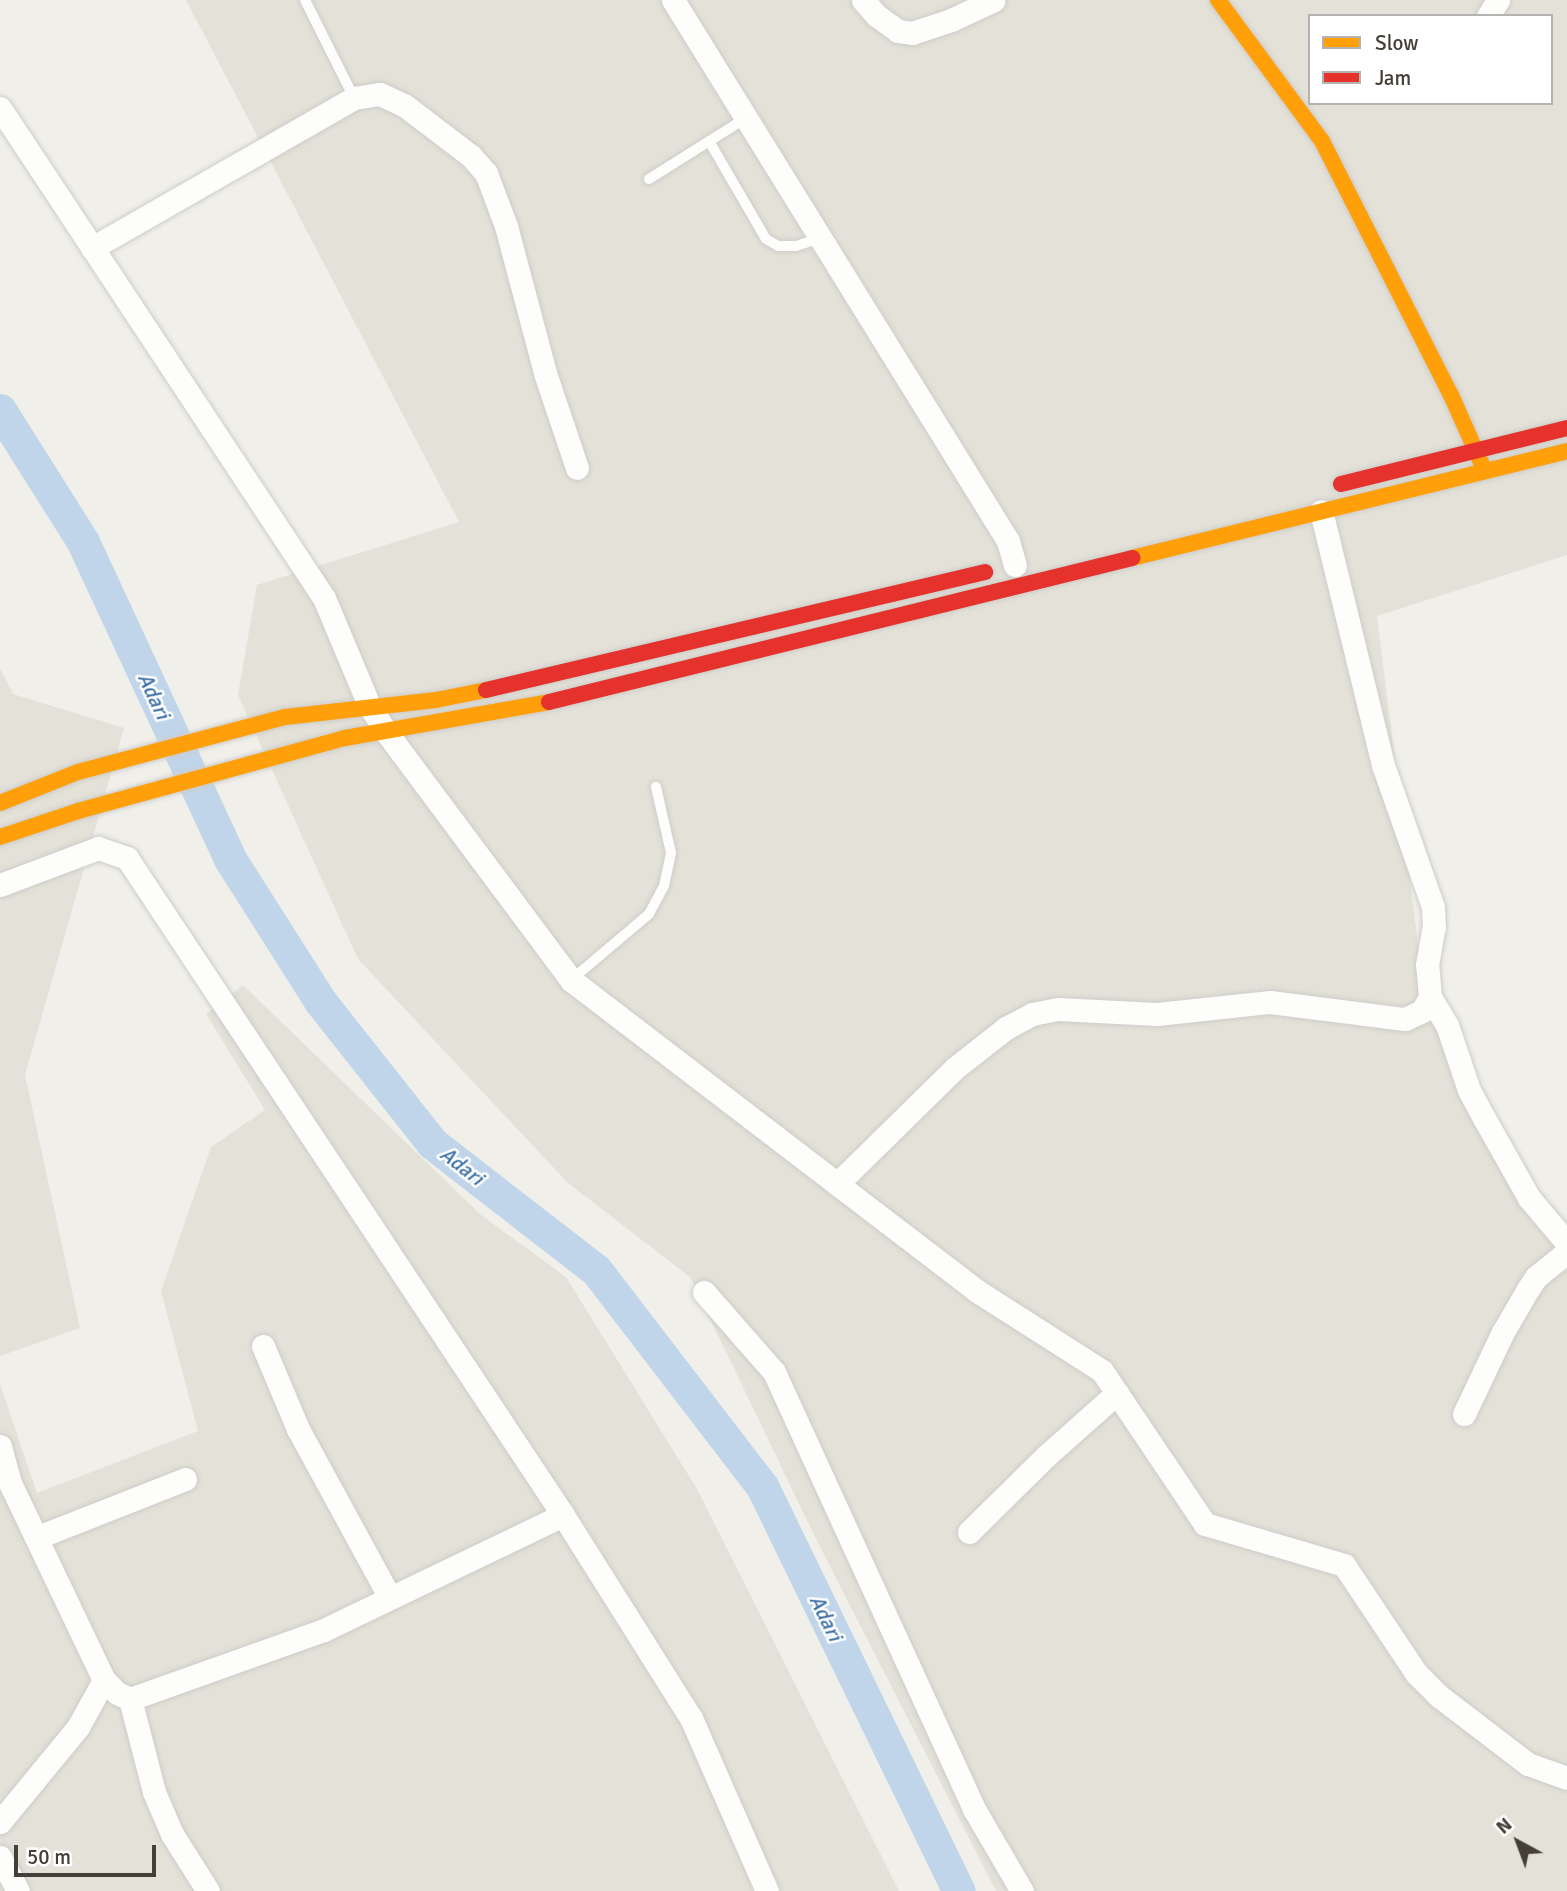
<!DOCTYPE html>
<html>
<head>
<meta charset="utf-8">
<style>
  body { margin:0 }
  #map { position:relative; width:1567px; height:1891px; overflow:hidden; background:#f0efea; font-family:Signika,sans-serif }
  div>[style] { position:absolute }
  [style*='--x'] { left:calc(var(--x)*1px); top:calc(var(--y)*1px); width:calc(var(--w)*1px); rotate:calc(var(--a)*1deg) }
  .residential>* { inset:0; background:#e3e1d8 }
  .river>* { height:33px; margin:-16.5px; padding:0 16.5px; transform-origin:16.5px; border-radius:16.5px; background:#c0d5e9 }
  .roads { filter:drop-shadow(0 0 2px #cdccc8) drop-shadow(0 0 2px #cdccc8) }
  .lane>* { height:10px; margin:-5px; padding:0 5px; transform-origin:5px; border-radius:5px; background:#fdfdfc }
  .street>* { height:23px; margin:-11.5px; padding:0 11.5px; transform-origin:11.5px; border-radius:11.5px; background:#fdfdfc }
  .slow>* { height:16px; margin:-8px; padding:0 8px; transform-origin:8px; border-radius:8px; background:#ff9f0a }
  .jam>* { height:16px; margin:-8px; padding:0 8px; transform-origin:8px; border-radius:8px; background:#e5322d }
  span { translate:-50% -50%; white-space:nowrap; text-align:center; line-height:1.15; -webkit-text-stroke:5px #fff; paint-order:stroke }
  .water-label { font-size:21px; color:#3d70a4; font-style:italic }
  .legend { position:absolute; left:1308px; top:14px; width:245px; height:91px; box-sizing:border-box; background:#fff; border:2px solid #b4b3af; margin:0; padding:9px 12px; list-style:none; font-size:21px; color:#444037 }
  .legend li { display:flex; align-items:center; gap:14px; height:35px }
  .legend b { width:35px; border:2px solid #b4b3af }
  .north { position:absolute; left:1483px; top:1807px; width:70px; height:70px; -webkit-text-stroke:5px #fff; paint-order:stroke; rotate:319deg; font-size:19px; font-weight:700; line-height:28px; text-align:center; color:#444037 }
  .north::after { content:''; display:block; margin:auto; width:24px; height:32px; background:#444037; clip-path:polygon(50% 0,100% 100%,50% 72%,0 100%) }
  .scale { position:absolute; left:14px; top:1845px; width:142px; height:32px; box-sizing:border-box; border:4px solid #444037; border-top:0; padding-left:9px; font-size:21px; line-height:24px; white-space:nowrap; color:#444037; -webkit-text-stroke:5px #fff; paint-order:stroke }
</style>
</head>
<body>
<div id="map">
  <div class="residential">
    <i style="clip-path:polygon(evenodd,186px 0,1567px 0,1567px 555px,1377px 616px,1424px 993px,1567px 1271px,1567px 1891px,996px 1891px,816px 1539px,690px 1277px,568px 1183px,358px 959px,238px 695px,257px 585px,459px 522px,186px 0,1310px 16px,1551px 16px,1551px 103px,1310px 103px,1310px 16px)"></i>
    <i style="clip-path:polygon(0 668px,13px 694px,124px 728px,25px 1075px,80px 1328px,0 1356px)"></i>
    <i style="clip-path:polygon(243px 985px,481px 1215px,566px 1277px,697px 1489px,899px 1891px,0 1891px,0 1384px,37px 1493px,198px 1431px,161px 1291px,211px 1147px,265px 1110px,206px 1014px)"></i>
  </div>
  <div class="river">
    <i style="--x:0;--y:410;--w:156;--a:57.8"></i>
    <i style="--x:83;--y:542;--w:349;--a:65.1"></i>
    <i style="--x:230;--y:859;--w:168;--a:57.6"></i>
    <i style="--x:320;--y:1001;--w:181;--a:51.7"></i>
    <i style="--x:432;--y:1143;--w:207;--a:37.8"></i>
    <i style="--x:596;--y:1270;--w:272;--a:52.5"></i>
    <i style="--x:762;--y:1486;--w:450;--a:64.1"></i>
  </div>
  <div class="roads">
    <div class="lane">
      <i style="--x:305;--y:0;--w:110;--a:63.4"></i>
      <i style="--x:709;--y:141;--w:113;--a:59.8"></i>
      <i style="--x:766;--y:239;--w:14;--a:30"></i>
      <i style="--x:778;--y:246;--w:18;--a:0"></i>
      <i style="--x:796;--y:246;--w:25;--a:-18"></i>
      <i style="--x:649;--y:179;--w:115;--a:-32.2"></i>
      <i style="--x:571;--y:980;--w:102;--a:-40.2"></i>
      <i style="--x:649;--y:914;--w:32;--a:-62"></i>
      <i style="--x:664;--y:886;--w:34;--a:-78"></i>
      <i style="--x:671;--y:853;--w:68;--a:-102.8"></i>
    </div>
    <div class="street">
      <i style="--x:673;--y:0;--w:636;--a:58.23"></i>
      <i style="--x:1008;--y:541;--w:25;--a:74"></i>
      <i style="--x:863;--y:0;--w:20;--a:49"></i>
      <i style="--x:876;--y:15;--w:27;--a:36"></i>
      <i style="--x:898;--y:31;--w:14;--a:8"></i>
      <i style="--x:912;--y:33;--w:41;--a:-18.4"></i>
      <i style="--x:951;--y:20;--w:47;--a:-24.9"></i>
      <i style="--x:1488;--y:16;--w:19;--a:-58"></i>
      <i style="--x:0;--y:108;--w:587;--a:56.53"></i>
      <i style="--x:324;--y:598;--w:116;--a:67.2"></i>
      <i style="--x:369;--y:705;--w:28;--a:58"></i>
      <i style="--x:384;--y:729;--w:313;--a:53.3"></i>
      <i style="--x:571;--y:980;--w:511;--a:37.45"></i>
      <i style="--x:977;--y:1291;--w:148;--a:32.6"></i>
      <i style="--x:1102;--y:1371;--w:184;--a:56.1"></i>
      <i style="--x:1205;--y:1524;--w:145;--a:16.4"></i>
      <i style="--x:1344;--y:1565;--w:130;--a:56.3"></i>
      <i style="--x:1416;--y:1673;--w:33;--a:45"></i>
      <i style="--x:1439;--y:1696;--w:112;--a:37.4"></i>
      <i style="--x:1528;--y:1764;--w:41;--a:19.7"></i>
      <i style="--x:92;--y:248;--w:302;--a:-29.8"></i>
      <i style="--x:354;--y:98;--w:26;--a:-9"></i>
      <i style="--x:380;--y:94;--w:26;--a:25"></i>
      <i style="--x:404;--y:105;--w:84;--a:37.3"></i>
      <i style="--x:471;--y:156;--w:23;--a:49"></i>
      <i style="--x:486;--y:173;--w:57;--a:69.3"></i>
      <i style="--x:506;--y:226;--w:152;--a:75.1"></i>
      <i style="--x:545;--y:373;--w:100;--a:71.4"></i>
      <i style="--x:0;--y:885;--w:105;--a:-20.7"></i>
      <i style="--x:98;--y:848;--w:31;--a:19"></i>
      <i style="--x:127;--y:858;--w:789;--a:56.43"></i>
      <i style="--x:563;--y:1515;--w:240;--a:57.8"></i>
      <i style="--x:691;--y:1718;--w:189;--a:66.3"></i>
      <i style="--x:1430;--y:997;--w:33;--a:59"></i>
      <i style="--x:1447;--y:1025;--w:69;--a:71.3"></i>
      <i style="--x:1469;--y:1090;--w:32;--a:62"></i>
      <i style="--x:1484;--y:1118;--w:92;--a:60.6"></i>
      <i style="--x:1529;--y:1198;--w:59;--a:49.8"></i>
      <i style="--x:837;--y:1184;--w:165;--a:-44.5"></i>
      <i style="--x:955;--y:1068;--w:65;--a:-38.1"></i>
      <i style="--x:1006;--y:1028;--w:30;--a:-28"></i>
      <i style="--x:1032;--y:1014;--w:26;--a:-11"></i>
      <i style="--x:1058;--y:1009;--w:99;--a:2.9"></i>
      <i style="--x:1157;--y:1014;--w:114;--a:-6.1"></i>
      <i style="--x:1270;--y:1002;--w:136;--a:7.2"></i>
      <i style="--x:1405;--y:1019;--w:19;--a:-25"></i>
      <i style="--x:1422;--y:1011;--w:16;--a:-60"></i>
      <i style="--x:1430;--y:997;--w:32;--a:-95"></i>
      <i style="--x:1427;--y:965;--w:39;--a:-80"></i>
      <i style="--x:1434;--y:927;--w:20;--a:-93"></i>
      <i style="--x:1433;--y:907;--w:151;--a:-109.4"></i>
      <i style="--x:1383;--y:765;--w:261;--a:-103.7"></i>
      <i style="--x:704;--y:1292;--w:106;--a:48.8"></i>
      <i style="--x:774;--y:1372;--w:481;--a:65.4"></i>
      <i style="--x:974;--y:1809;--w:95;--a:59.7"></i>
      <i style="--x:263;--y:1346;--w:90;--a:67.1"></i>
      <i style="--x:298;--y:1429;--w:192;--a:61.4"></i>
      <i style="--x:1464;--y:1414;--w:91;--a:-64.6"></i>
      <i style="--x:1503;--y:1332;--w:50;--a:-59.8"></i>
      <i style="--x:1528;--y:1289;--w:14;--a:-56"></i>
      <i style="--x:1536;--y:1277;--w:40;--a:-39"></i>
      <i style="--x:0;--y:1446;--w:38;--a:75"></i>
      <i style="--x:10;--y:1483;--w:218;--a:64.5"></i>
      <i style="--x:104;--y:1680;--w:18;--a:45"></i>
      <i style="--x:117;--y:1693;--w:14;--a:25"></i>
      <i style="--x:130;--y:1699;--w:206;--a:-19.6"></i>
      <i style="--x:324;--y:1630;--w:265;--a:-25.7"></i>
      <i style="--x:969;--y:1532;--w:108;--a:-44.6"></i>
      <i style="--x:1046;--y:1456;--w:95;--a:-41.6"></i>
      <i style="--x:38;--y:1537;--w:158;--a:-21.5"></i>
      <i style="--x:130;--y:1699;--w:96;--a:75.5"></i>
      <i style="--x:154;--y:1792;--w:46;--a:66.8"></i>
      <i style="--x:172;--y:1834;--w:67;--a:57.7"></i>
      <i style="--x:0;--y:1822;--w:123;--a:-50.6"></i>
      <i style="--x:78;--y:1727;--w:54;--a:-61"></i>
      <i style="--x:0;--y:1857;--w:38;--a:62"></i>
    </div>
    <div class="slow">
      <i style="--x:1218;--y:0;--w:175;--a:53.6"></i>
      <i style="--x:1322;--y:141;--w:285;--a:63.1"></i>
      <i style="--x:1451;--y:395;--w:79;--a:66"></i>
      <i style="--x:1132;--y:558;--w:448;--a:-13.8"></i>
      <i style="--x:0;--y:803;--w:84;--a:-21.7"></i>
      <i style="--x:78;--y:772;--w:214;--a:-14.9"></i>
      <i style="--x:285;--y:717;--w:152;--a:-6.4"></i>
      <i style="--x:436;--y:700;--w:51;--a:-11.3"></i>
      <i style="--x:0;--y:837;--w:82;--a:-18.4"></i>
      <i style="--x:78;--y:811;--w:277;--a:-15.3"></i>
      <i style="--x:345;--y:738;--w:207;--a:-10"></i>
    </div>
    <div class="jam">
      <i style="--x:1341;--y:484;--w:233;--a:-13.9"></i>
      <i style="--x:486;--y:690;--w:513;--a:-13.3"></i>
      <i style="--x:549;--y:702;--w:601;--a:-13.87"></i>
    </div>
  </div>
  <div class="water-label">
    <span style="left:154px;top:696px;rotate:65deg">Adari</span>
    <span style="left:462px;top:1166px;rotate:38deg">Adari</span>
    <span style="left:826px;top:1618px;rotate:64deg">Adari</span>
  </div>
  <ul class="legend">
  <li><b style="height:9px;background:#ff9f0a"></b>Slow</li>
  <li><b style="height:9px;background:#e5322d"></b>Jam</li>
  </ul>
  <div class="north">N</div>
  <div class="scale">50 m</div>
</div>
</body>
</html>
